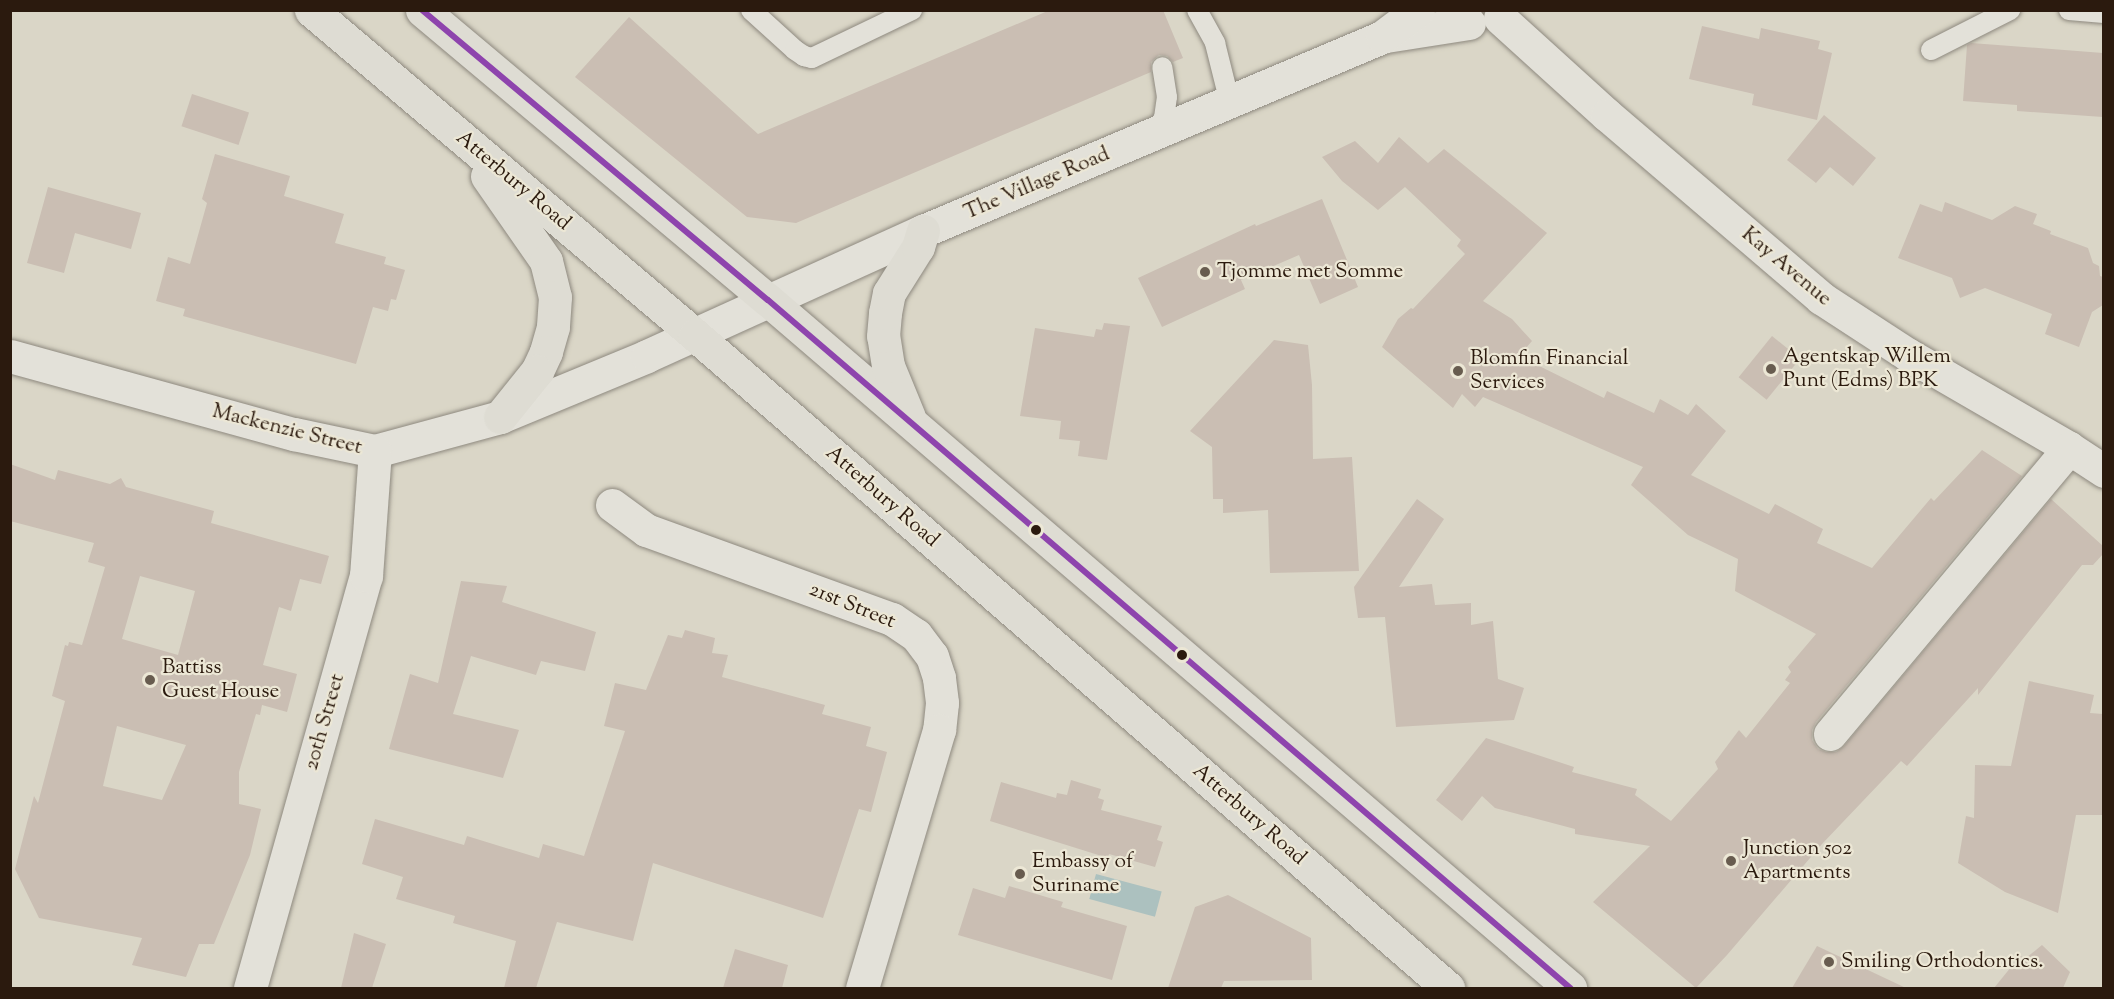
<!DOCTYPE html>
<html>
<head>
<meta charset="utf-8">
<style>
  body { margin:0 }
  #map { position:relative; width:2114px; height:999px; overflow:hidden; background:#dad6c7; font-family:"Sorts Mill Goudy",serif }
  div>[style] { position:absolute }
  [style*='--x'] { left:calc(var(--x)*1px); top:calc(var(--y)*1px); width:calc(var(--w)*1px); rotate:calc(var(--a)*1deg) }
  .water>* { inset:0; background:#acc1bf; transform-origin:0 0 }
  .building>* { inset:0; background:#cabeb3; transform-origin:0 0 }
  .roads { filter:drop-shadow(0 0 2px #8e897f) drop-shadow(0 0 2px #8e897f) }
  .lane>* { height:20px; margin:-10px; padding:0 10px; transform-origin:10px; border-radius:10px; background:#e3e1d9 }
  .street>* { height:33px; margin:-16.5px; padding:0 16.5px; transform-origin:16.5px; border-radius:16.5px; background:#e3e1d9 }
  .primary>* { height:33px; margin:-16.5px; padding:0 16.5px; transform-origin:16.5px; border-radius:16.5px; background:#dedcd3 }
  .bus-1>* { height:6px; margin:-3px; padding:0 3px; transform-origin:3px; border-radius:3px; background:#8e44ad }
  .dots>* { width:16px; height:16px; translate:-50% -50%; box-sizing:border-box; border:3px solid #ece7d5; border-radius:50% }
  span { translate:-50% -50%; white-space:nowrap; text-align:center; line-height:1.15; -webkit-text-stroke:4.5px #ece7d5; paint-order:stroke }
  .street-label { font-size:21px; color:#2b1a0e }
  .poi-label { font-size:21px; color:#2b1a0e }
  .left { translate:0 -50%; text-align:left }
  .frame { position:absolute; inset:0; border:12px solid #2b1a0e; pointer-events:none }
</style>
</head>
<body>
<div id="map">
  <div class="water">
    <i style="left:1096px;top:874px;width:68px;height:26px;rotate:15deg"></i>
  </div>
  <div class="building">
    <i style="clip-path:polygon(1050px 10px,1163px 10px,1183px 58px,1173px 62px,1167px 56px,1159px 55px,1151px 62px,1151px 72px,796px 223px,747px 217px,575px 77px,629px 17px,758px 134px)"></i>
    <i style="clip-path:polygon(1702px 26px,1759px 39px,1761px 28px,1820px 41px,1818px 49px,1832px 53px,1817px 120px,1752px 105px,1754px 94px,1689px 79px)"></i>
    <i style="clip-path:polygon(1971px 43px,2103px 53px,2103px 117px,2017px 111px,2017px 105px,1963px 101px,1967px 45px)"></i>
    <i style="left:192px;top:94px;width:60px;height:34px;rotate:18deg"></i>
    <i style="clip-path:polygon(1824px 115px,1876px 158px,1853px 186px,1830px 167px,1816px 183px,1787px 160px)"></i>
    <i style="clip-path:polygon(1399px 137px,1428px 163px,1444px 149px,1547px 233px,1483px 301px,1512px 319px,1532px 341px,1519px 356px,1604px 398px,1607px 391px,1654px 413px,1660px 399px,1688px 415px,1696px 404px,1726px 431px,1691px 475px,1769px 514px,1775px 504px,1823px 529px,1817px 543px,1872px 568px,1931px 498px,1934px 501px,1982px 450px,2022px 476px,1816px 722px,1812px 730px,1812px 740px,1818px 749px,1826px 752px,1836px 752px,1844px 746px,2051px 499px,2103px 546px,2103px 554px,2093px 565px,2082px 565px,1978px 695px,1978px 688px,1907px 766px,1901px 761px,1822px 844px,1727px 955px,1696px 988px,1593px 902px,1650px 846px,1575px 834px,1575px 829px,1495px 808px,1482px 796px,1462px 821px,1436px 800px,1486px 738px,1574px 767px,1572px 772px,1637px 789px,1635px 795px,1671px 821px,1718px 769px,1715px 762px,1739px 730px,1746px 738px,1790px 683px,1785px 680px,1791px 672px,1788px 667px,1816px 634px,1735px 591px,1738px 559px,1688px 535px,1631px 485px,1643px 467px,1483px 397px,1475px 407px,1462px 394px,1453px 408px,1382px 347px,1398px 319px,1411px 308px,1413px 309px,1465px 254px,1457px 246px,1461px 240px,1405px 187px,1378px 210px,1342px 181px,1322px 157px,1355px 141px,1378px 163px)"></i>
    <i style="clip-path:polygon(215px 154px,290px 176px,284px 196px,344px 214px,335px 243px,386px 257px,384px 264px,405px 270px,396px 300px,391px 299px,388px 311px,373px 307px,356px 364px,183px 316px,185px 309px,156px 301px,168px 257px,190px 264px,207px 203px,202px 199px)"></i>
    <i style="clip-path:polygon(48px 187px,141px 213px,131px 249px,75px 233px,64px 273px,27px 263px)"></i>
    <i style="clip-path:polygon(1322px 199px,1358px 287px,1320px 304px,1299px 255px,1241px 280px,1245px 289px,1162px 327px,1138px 278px,1255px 224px,1256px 226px)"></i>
    <i style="clip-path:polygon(1945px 202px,1992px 220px,2015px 206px,2037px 214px,2033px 224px,2051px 231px,2050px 234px,2088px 248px,2093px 263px,2099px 266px,2100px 276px,2103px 277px,2103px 305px,2092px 312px,2079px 347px,2045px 334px,2052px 314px,1985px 288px,1960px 298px,1952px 278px,1898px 258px,1920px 204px,1942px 212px)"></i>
    <i style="clip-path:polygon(1104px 323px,1130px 326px,1107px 460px,1078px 456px,1080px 441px,1059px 439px,1061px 421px,1020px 416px,1035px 328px,1094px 337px,1096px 329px,1102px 330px)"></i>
    <i style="left:1772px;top:336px;width:36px;height:53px;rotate:39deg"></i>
    <i style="clip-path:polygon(1274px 340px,1308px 345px,1312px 385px,1313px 459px,1352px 457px,1359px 571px,1270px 573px,1268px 510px,1223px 513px,1223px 499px,1213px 499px,1212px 447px,1190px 431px)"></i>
    <i style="clip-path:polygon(evenodd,10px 464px,55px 480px,58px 470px,110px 484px,121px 478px,126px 487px,214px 511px,211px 523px,329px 556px,321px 584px,300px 579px,291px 611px,279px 607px,263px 665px,297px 674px,287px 712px,262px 705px,260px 715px,256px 714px,239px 772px,239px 804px,261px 809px,250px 855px,214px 944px,199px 944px,186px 977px,132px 965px,142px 938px,39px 918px,15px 869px,34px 796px,38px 803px,65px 701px,52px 696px,65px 645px,68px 646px,69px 642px,82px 645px,105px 567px,88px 562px,94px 543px,10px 521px,10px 464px,140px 576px,195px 591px,178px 655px,122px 639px,140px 576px,10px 464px,117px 726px,186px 745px,162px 800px,103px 786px,117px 726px)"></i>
    <i style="clip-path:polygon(1417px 499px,1444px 519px,1399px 587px,1432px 584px,1435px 605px,1471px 603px,1471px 625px,1493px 621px,1498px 679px,1524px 688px,1514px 720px,1396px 727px,1385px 617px,1358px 618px,1354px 587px)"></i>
    <i style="clip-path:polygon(461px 581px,507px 586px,502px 602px,596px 632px,585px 671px,541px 661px,536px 675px,471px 656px,453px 714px,519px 730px,503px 778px,389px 749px,410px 674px,438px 683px)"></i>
    <i style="clip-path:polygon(685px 630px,715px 638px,712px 653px,728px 655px,722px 677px,825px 705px,822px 714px,871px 727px,866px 746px,887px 752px,871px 812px,859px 809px,823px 918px,653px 863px,633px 941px,557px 922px,536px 988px,504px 988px,516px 941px,453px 923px,455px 916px,396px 899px,403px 877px,362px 864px,375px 819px,464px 845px,467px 836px,539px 858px,543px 844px,584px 856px,625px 731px,604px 726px,615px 683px,646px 690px,668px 635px,682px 638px)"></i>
    <i style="clip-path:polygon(2029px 681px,2094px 695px,2090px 713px,2103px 714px,2103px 815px,2076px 815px,2058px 913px,2005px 892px,1958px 863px,1966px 816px,1974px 818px,1975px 765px,2011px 766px)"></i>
    <i style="clip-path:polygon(1071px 780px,1101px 789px,1098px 798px,1104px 800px,1101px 810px,1162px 826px,1157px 840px,1163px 842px,1155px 867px,1109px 854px,1108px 858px,990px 821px,1001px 782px,1056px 798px,1057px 793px,1067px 795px)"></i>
    <i style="clip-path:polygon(1009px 886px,1063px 902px,1061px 907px,1127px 926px,1112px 980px,958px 935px,973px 888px,1005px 898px)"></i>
    <i style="clip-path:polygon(1228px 895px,1311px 938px,1312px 980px,1224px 981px,1221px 988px,1168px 988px,1195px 907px)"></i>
    <i style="clip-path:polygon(354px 933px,386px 944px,372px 988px,341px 988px)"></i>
    <i style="clip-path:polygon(2042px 945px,2070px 972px,2063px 988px,1994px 988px,2020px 956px,2026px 958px)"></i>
    <i style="clip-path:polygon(1817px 946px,1906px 988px,1792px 988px)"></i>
    <i style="clip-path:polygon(735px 949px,788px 965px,782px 988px,723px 988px)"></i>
  </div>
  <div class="roads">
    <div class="lane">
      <i style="--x:751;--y:10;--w:59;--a:42.3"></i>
      <i style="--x:795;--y:50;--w:11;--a:34"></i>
      <i style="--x:804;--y:56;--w:8;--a:14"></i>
      <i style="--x:812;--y:58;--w:111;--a:-25.6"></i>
      <i style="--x:1197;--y:10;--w:38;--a:61"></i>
      <i style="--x:1215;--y:43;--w:62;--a:76"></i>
      <i style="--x:2069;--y:10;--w:35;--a:5"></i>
      <i style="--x:1931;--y:50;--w:89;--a:-26.9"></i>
      <i style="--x:1155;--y:133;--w:17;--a:-59"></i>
      <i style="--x:1164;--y:118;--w:21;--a:-82"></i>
      <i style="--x:1167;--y:97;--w:30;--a:-99"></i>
    </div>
    <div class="street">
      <i style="--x:1500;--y:18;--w:144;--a:42.2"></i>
      <i style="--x:1607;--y:115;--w:282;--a:40.5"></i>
      <i style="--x:1821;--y:298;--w:103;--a:33.1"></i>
      <i style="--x:1907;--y:354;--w:187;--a:30.1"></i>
      <i style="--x:2069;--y:448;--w:42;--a:33.3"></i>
      <i style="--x:1386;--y:36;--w:84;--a:-8.9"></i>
      <i style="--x:10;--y:356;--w:295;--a:15.4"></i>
      <i style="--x:294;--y:434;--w:83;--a:11.9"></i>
      <i style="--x:375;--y:451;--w:130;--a:-15.2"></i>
      <i style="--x:500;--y:417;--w:159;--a:-22.5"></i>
      <i style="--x:647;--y:356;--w:303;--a:-24.4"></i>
      <i style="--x:923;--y:231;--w:498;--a:-22.9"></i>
      <i style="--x:1382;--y:37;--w:45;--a:-36.9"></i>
      <i style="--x:612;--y:505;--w:42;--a:36.3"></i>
      <i style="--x:646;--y:530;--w:262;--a:19.9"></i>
      <i style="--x:892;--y:619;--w:29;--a:34"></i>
      <i style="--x:916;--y:635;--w:26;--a:53"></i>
      <i style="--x:932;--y:656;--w:23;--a:72"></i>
      <i style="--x:939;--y:678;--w:25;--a:83"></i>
      <i style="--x:942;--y:703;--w:27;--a:96"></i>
      <i style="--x:939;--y:730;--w:269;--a:106.6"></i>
      <i style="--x:1830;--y:734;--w:373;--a:-50.1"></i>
      <i style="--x:250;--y:988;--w:428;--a:-74.3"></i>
      <i style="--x:366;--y:576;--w:125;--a:-85.9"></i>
    </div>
    <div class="primary">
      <i style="--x:311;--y:10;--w:503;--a:40.24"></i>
      <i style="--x:695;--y:335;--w:997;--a:40.93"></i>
      <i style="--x:422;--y:10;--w:451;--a:40"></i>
      <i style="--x:768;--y:300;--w:1057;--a:40.62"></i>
      <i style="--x:487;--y:176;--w:103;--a:55.2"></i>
      <i style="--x:546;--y:261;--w:37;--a:76"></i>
      <i style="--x:555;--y:297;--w:30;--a:94"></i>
      <i style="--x:553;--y:327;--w:26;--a:106"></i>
      <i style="--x:546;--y:352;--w:21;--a:115"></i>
      <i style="--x:537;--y:371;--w:59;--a:128.8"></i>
      <i style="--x:909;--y:417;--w:55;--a:-112.4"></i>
      <i style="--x:888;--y:366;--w:30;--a:-99"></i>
      <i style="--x:883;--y:336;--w:23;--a:-85"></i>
      <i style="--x:885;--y:313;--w:20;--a:-79"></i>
      <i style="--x:889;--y:293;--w:54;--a:-57.8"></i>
      <i style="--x:918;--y:247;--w:17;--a:-73"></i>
    </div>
  </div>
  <div class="bus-1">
    <i style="--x:422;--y:10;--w:451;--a:40"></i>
    <i style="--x:768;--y:300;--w:1057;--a:40.62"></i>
  </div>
  <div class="dots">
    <i style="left:1205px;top:272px;background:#685c4f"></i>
    <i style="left:1771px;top:369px;background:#685c4f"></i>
    <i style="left:1458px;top:371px;background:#685c4f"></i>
    <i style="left:1036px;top:530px;background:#2b1a0e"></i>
    <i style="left:1182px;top:655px;background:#2b1a0e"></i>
    <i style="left:150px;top:680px;background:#685c4f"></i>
    <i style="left:1731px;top:861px;background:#685c4f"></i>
    <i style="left:1020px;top:874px;background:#685c4f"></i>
    <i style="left:1829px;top:962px;background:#685c4f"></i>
  </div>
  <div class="street-label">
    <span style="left:513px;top:181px;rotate:40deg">Atterbury Road</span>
    <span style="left:1037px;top:184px;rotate:-23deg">The Village Road</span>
    <span style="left:1786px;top:267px;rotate:40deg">Kay Avenue</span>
    <span style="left:287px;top:430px;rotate:14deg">Mackenzie Street</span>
    <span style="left:882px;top:497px;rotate:41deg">Atterbury Road</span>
    <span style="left:852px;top:606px;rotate:22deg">21st Street</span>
    <span style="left:325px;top:722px;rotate:-74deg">20th Street</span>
    <span style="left:1249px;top:815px;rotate:41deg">Atterbury Road</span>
  </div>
  <div class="poi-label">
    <span class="left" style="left:1217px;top:272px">Tjomme met Somme</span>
    <span class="left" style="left:1783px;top:369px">Agentskap Willem<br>Punt (Edms) BPK</span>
    <span class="left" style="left:1470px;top:371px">Blomfin Financial<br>Services</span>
    <span class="left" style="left:162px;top:680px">Battiss<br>Guest House</span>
    <span class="left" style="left:1743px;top:861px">Junction 502<br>Apartments</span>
    <span class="left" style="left:1032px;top:874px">Embassy of<br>Suriname</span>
    <span class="left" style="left:1841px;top:962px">Smiling Orthodontics.</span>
  </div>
  <div class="frame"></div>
</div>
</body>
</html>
